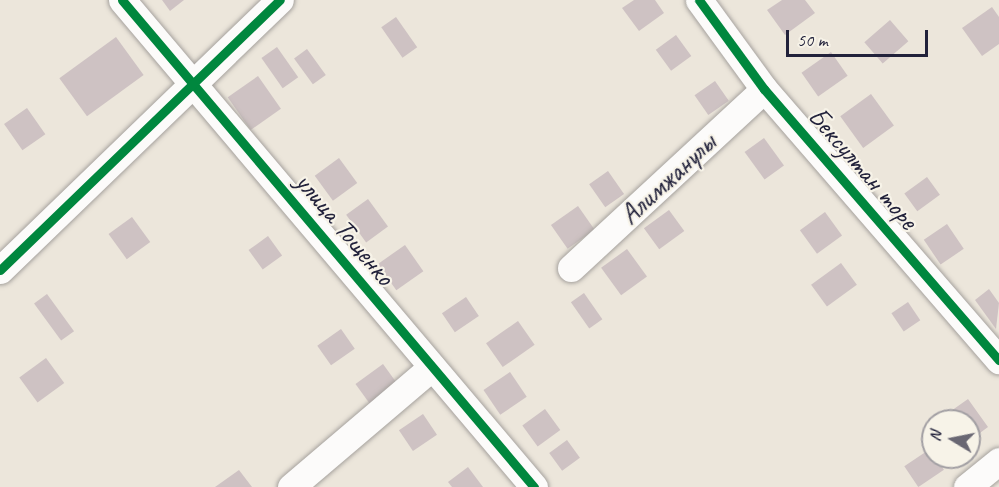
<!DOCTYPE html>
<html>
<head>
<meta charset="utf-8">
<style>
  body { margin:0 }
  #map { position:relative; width:999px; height:487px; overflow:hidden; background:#ece6db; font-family:Caveat,sans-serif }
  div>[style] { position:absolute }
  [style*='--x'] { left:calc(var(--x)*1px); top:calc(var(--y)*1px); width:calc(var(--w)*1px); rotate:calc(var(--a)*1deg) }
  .building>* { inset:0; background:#cec2c3; transform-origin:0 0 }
  .roads { filter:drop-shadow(0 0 2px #a6a29e) drop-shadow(0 0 2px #a6a29e) }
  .minor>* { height:27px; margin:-13.5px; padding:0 13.5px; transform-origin:13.5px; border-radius:13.5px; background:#fcfbfa }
  .cycleway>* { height:9px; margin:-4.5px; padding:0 4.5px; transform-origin:4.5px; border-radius:4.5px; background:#00873e }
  span { translate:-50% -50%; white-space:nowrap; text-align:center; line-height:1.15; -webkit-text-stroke:4.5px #f7f3e8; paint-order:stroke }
  .street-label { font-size:28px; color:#22223b }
  .north { position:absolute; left:921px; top:409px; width:60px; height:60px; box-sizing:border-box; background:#f7f3e8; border:2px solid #a29fa3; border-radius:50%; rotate:280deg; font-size:16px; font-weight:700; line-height:24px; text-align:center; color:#22223b }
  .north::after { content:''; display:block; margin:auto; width:21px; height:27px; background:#696773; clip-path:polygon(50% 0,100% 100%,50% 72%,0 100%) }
  .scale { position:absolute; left:786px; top:30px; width:142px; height:27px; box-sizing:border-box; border:3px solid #22223b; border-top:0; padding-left:8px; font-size:18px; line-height:21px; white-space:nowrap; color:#22223b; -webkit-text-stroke:4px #f7f3e8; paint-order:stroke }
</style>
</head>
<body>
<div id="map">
  <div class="building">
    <i style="clip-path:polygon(162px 0,184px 0,170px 11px)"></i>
    <i style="clip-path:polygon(634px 0,655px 0,664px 13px,639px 31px,622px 8px)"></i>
    <i style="clip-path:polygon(782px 0,805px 0,815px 13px,785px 35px,767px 10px)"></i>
    <i style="clip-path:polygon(992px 7px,999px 17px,999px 44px,982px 56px,962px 28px)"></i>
    <i style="left:396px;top:17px;width:37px;height:18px;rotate:55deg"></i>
    <i style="left:890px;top:20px;width:28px;height:34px;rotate:49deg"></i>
    <i style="left:676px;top:35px;width:26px;height:25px;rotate:54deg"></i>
    <i style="left:116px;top:37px;width:47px;height:70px;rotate:54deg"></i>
    <i style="left:277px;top:47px;width:37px;height:19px;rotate:55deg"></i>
    <i style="left:307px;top:49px;width:32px;height:16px;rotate:54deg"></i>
    <i style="left:831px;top:52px;width:29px;height:36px;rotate:55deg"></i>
    <i style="left:258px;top:76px;width:40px;height:37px;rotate:55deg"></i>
    <i style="left:715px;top:81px;width:24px;height:25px;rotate:55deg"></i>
    <i style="left:871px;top:94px;width:39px;height:38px;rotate:54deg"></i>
    <i style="left:27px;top:108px;width:32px;height:28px;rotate:55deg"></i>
    <i style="left:764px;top:138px;width:34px;height:24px;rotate:54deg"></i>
    <i style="left:339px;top:158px;width:31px;height:30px;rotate:54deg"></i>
    <i style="left:608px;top:171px;width:28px;height:23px;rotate:55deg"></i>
    <i style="left:927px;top:177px;width:22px;height:28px;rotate:54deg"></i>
    <i style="left:368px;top:199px;width:34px;height:27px;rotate:54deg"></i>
    <i style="left:578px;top:206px;width:29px;height:33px;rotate:55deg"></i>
    <i style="left:669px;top:210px;width:26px;height:31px;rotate:54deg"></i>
    <i style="left:825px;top:212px;width:29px;height:31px;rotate:54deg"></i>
    <i style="left:132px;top:217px;width:31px;height:29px;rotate:54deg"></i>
    <i style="left:947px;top:224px;width:30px;height:28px;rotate:56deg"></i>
    <i style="left:268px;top:236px;width:24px;height:24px;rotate:54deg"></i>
    <i style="left:405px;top:245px;width:32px;height:33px;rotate:55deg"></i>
    <i style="left:627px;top:249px;width:34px;height:32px;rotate:54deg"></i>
    <i style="left:841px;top:263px;width:27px;height:37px;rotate:54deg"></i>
    <i style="clip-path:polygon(989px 289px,999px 303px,996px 329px,975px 300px)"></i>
    <i style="left:584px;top:293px;width:32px;height:16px;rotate:55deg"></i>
    <i style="left:47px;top:294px;width:46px;height:16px;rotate:54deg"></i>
    <i style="left:466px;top:297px;width:23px;height:29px;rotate:56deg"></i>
    <i style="left:908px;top:302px;width:22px;height:20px;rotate:56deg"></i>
    <i style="left:518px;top:321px;width:29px;height:39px;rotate:55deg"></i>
    <i style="left:341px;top:329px;width:24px;height:29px;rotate:55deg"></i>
    <i style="left:46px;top:358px;width:31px;height:33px;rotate:54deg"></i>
    <i style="left:383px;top:364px;width:24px;height:34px;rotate:54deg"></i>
    <i style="left:510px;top:372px;width:30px;height:32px;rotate:56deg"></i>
    <i style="clip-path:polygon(968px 399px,988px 427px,969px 441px,969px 421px,941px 418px)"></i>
    <i style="left:545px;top:409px;width:26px;height:28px;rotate:54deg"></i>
    <i style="left:423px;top:414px;width:25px;height:29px;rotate:56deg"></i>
    <i style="left:567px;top:440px;width:22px;height:22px;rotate:54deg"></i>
    <i style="left:930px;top:449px;width:25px;height:31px;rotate:56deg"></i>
    <i style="clip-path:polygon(468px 467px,483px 487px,452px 487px,448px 482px)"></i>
    <i style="clip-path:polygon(239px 470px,252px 487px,215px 487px)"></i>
  </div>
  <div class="roads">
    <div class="minor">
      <i style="--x:122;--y:0;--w:638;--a:49.77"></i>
      <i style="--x:699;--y:0;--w:110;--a:53.9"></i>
      <i style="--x:764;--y:89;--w:359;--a:49.1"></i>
      <i style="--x:571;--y:268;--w:263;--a:-42.8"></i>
      <i style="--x:0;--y:270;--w:389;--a:-44"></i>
      <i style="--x:291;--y:487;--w:185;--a:-40.4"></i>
      <i style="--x:967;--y:487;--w:41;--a:-39.1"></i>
    </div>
  </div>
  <div class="cycleway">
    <i style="--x:122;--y:0;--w:638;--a:49.77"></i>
    <i style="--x:699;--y:0;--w:110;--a:53.9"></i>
    <i style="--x:764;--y:89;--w:359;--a:49.1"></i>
    <i style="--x:0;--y:270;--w:389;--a:-44"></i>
  </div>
  <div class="street-label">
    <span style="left:863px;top:168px;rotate:49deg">Бексултан торе</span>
    <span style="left:668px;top:179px;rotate:-43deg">Алимжанулы</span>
    <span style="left:345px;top:229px;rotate:50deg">улица Тощенко</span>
  </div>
  <div class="north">N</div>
  <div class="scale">50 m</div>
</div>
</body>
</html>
